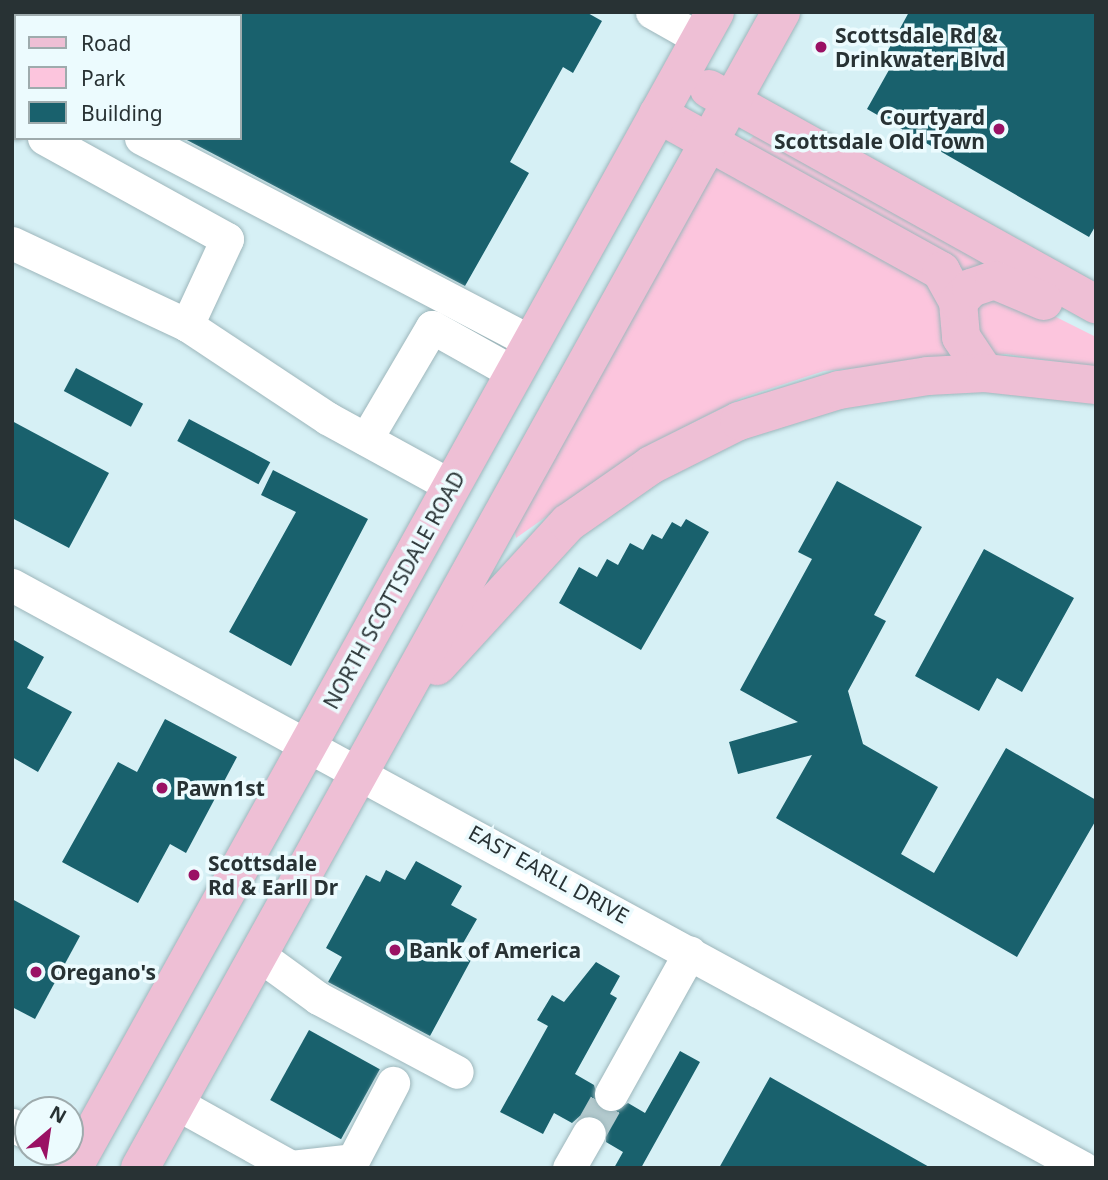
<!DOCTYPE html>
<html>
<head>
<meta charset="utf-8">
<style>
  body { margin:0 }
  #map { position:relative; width:1108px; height:1180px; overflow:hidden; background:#d6f0f5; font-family:"Noto Sans",sans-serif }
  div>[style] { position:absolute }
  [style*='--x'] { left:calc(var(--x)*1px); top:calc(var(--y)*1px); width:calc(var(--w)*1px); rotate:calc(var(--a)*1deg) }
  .green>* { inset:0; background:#fcc5dd }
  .building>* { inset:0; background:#19616d; transform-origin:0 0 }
  .minor-tunnel>* { height:33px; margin-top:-16.5px; transform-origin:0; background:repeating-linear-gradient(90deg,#b3cace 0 33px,transparent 0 50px) }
  .roads { filter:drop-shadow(0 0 2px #9db6bb) drop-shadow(0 0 2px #9db6bb) }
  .minor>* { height:33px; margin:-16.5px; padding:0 16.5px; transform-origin:16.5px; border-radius:16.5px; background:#fff }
  .major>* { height:38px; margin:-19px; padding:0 19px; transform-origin:19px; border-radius:19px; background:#eebfd5 }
  .dots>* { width:19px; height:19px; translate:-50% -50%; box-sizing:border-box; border:4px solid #ecfbfe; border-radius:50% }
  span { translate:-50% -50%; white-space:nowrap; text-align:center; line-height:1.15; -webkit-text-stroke:7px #ecfbfe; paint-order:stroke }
  .poi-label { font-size:21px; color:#283234; font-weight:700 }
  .left { translate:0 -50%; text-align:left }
  .right { translate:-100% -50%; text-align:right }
  .street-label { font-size:21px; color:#283234 }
  .frame { position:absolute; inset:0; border:14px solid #283234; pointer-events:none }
  .legend { position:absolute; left:14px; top:14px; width:228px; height:126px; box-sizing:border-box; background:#ecfbfe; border:2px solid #9eabad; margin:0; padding:9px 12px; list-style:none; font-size:21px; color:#283234 }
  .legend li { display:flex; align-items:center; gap:14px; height:35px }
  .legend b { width:35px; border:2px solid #9eabad }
  .north { position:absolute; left:14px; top:1096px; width:70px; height:70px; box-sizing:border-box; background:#ecfbfe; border:2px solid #9eabad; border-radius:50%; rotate:29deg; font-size:19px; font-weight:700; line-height:28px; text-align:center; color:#283234 }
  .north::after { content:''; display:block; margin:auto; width:24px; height:32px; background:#9a1164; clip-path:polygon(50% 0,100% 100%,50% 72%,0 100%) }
</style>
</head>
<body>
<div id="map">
  <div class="green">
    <i style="clip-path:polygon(758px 132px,992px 265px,1016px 297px,1096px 337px,1096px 367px,1006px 354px,824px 371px,741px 398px,650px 444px,516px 538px,514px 528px,706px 178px)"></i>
  </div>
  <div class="building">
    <i style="clip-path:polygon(240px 12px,586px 12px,602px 21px,573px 73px,563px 67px,510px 162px,529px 173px,465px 286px,183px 138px,240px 138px)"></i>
    <i style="clip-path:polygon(909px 12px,1096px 12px,1096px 225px,1089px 237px,867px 109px,894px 61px,885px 56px)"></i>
    <i style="left:76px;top:368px;width:76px;height:26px;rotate:28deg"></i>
    <i style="left:189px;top:419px;width:92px;height:25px;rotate:28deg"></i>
    <i style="clip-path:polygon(12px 421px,109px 473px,69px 548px,12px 518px)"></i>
    <i style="clip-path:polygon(273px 470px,368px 519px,291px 666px,229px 632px,296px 512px,261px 495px)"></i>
    <i style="clip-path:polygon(837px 481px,922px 527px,874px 615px,886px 621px,848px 691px,863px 744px,938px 787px,901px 854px,934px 873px,1006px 748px,1096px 800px,1096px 820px,1017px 957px,776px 818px,812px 755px,738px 774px,729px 742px,798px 722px,740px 690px,812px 559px,798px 552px)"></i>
    <i style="clip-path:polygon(686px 519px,709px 532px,641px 650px,559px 603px,579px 567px,597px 577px,607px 559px,618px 565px,630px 543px,643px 550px,652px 534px,662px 539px,672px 522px,681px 527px)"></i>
    <i style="clip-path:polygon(984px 549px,1074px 598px,1022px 692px,997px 678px,979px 711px,915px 676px)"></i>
    <i style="clip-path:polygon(12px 639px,44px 657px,27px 688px,72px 712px,38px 772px,12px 757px)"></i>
    <i style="clip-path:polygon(165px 719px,237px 757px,186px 853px,170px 844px,138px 903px,62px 862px,118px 762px,137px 772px)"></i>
    <i style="clip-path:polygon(416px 861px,462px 886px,451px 905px,477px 919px,458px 952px,471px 960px,430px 1036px,328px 982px,342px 957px,326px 948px,366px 875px,380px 882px,386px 870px,405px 880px)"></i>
    <i style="clip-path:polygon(12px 899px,80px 936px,35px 1019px,12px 1007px)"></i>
    <i style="clip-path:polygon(596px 962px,620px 976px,610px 994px,617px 998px,575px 1074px,594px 1085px,601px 1110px,612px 1113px,628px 1103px,645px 1113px,680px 1051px,700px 1062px,641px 1168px,614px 1168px,623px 1152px,606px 1142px,606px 1124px,598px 1116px,580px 1116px,572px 1123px,554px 1113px,543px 1134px,500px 1112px,548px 1026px,537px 1020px,552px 995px,564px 1002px)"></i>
    <i style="left:309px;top:1030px;width:81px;height:80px;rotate:29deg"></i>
    <i style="clip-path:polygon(770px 1077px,860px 1128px,931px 1168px,719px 1168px)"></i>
  </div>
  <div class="minor-tunnel">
    <i style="--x:589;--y:1133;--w:45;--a:-60.6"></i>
  </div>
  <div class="roads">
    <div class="minor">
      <i style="--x:652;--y:12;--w:55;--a:29.4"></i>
      <i style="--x:12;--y:68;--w:4;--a:27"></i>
      <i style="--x:12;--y:121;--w:4;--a:27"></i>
      <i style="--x:44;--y:138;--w:209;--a:28.9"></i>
      <i style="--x:227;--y:239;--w:95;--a:114.9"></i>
      <i style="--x:141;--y:138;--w:440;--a:27.6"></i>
      <i style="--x:12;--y:243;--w:193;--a:25.1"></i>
      <i style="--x:187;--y:325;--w:168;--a:33.6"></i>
      <i style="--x:327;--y:418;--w:141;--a:28.7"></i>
      <i style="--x:366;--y:439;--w:130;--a:-59.5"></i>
      <i style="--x:432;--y:327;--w:94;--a:29.3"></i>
      <i style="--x:12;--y:585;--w:1219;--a:28.56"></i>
      <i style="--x:259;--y:955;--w:73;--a:36.1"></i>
      <i style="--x:318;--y:998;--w:157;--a:28"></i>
      <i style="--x:611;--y:1094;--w:162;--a:-60.9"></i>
      <i style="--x:176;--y:1103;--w:132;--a:29.1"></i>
      <i style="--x:291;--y:1167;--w:62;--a:-6.4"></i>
      <i style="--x:353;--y:1160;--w:87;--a:-62.5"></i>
      <i style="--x:12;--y:1125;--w:18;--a:27"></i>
      <i style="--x:569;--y:1168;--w:40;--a:-60.3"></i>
    </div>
    <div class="major">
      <i style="--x:709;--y:89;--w:443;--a:29.1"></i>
      <i style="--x:658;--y:114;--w:324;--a:29"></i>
      <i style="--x:941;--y:271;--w:35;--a:61"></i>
      <i style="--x:958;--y:302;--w:35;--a:85"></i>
      <i style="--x:961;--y:337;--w:43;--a:56.3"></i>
      <i style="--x:958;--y:302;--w:19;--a:-47"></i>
      <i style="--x:971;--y:288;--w:24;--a:-19"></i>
      <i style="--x:994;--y:280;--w:54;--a:22.8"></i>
      <i style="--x:437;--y:666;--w:194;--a:-47.5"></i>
      <i style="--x:568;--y:523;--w:101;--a:-34.9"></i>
      <i style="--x:651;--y:465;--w:98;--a:-26.6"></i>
      <i style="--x:739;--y:421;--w:105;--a:-17.2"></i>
      <i style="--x:839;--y:390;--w:90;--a:-8.9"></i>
      <i style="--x:928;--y:376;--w:57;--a:-3"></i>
      <i style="--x:985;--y:373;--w:112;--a:6.2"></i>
      <i style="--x:73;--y:1168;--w:1322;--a:-60.95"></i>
      <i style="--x:140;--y:1168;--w:1322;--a:-60.99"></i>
    </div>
  </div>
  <div class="dots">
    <i style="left:821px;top:47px;background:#9a1164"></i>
    <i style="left:999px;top:129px;background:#9a1164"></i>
    <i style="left:162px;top:788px;background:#9a1164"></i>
    <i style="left:194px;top:875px;background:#9a1164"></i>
    <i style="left:395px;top:950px;background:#9a1164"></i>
    <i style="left:36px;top:972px;background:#9a1164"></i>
  </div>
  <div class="poi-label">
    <span class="left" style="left:835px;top:47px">Scottsdale Rd &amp;<br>Drinkwater Blvd</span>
    <span class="right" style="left:985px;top:129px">Courtyard<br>Scottsdale Old Town</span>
    <span class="left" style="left:176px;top:788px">Pawn1st</span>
    <span class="left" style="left:208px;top:875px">Scottsdale<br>Rd &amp; Earll Dr</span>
    <span class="left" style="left:409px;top:950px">Bank of America</span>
    <span class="left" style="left:50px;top:972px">Oregano's</span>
  </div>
  <div class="street-label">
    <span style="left:394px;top:590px;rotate:-61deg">NORTH SCOTTSDALE ROAD</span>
    <span style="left:549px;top:874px;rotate:29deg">EAST EARLL DRIVE</span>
  </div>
  <div class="frame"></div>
  <ul class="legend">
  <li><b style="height:9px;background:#eebfd5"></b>Road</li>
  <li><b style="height:19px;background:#fcc5dd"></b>Park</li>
  <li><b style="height:19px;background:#19616d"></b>Building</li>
  </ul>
  <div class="north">N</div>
</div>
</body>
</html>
